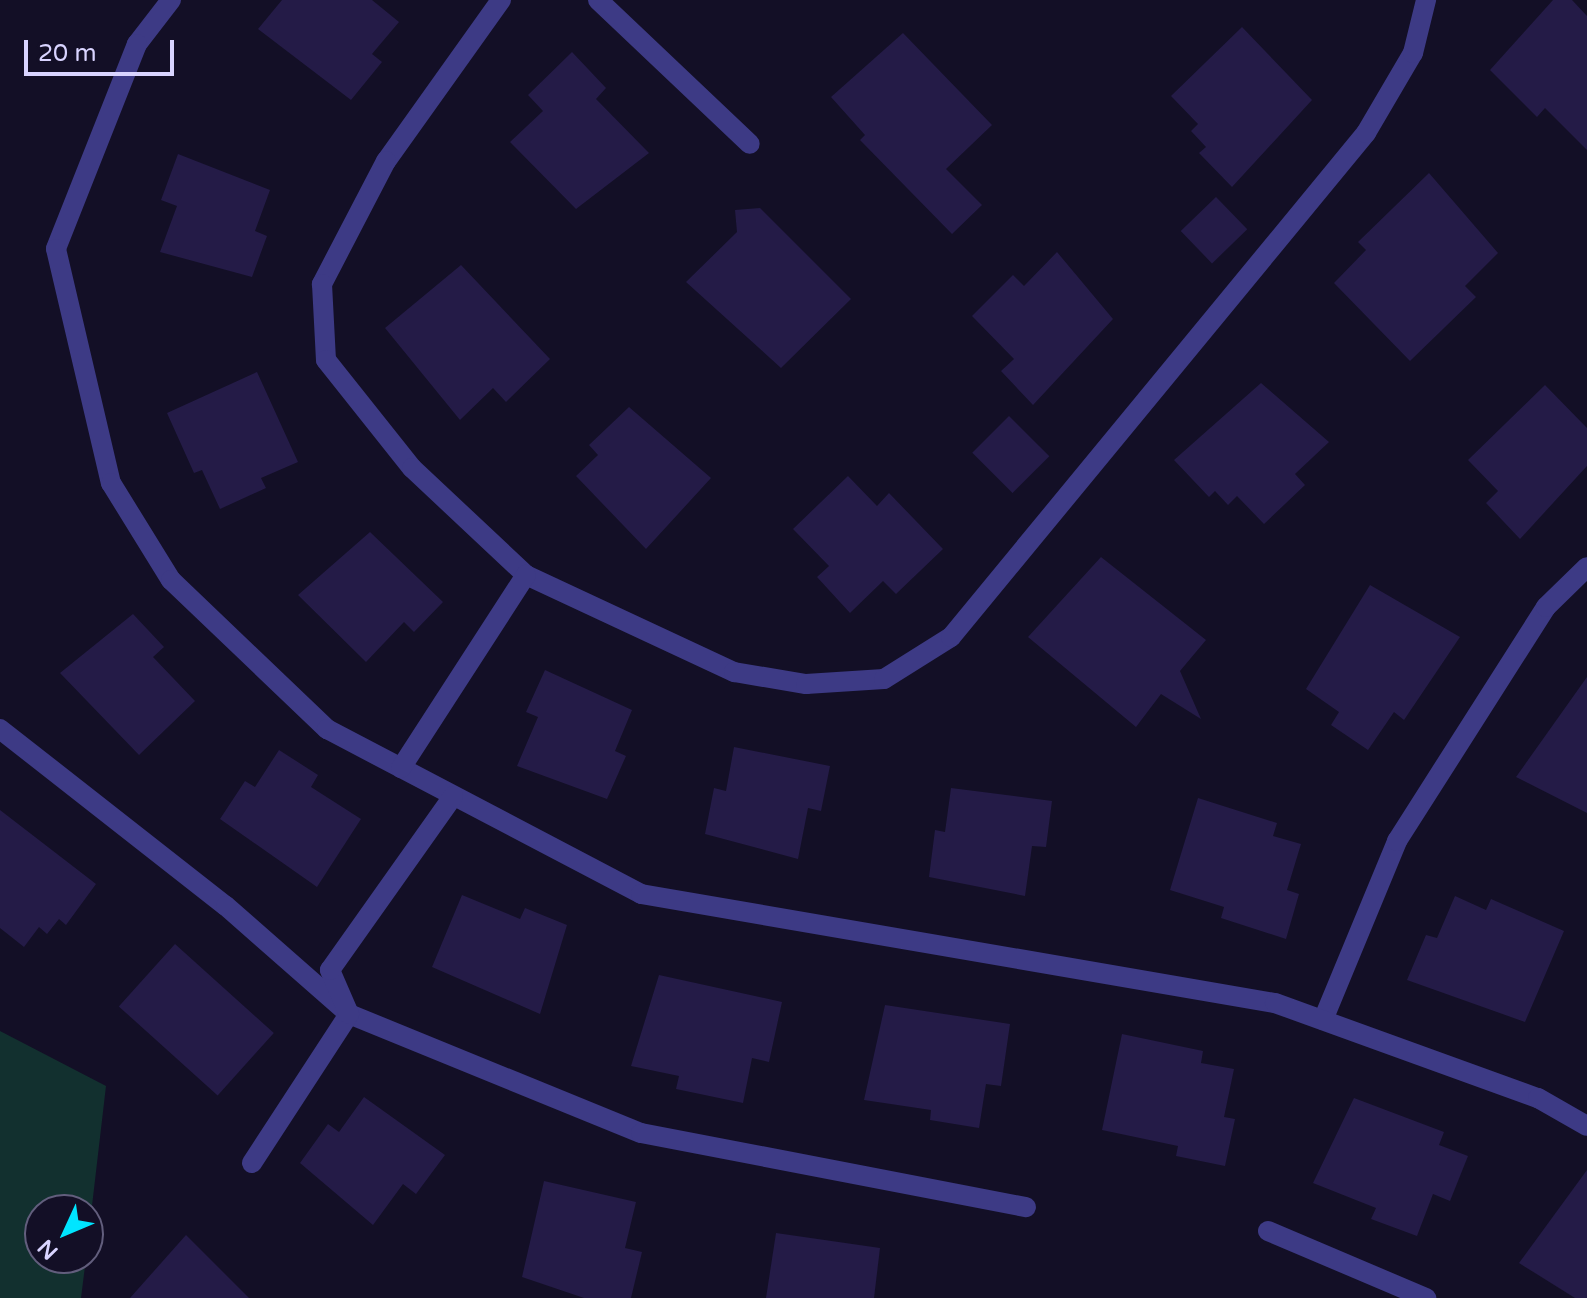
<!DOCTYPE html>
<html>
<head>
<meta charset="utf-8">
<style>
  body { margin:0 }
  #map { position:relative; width:1587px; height:1298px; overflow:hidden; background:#130f26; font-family:"Varela Round",sans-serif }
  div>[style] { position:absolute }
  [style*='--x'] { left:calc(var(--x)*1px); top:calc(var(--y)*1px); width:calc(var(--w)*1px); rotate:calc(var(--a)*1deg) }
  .green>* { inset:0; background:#12302f }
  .building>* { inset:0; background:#241b47; transform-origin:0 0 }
  .service>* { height:20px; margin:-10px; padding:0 10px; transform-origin:10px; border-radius:10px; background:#3d3a85 }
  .minor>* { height:20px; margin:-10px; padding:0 10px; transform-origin:10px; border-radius:10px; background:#3d3a85 }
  span { translate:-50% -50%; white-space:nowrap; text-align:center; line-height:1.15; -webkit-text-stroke:6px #130f26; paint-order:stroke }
  .north { position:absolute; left:24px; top:1194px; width:80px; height:80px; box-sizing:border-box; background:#130f26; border:2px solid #625e7d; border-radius:50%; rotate:226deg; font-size:22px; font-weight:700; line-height:32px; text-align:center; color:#d9d4ff }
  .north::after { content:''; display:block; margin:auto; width:28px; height:36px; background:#00e5ff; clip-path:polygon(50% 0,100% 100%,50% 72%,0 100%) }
  .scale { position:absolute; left:24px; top:40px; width:150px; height:36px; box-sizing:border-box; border:4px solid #d9d4ff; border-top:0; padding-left:10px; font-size:24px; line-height:28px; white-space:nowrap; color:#d9d4ff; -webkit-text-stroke:6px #130f26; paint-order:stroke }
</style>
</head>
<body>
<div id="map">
  <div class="green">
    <i style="clip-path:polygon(0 1031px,106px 1086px,88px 1240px,88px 1210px,40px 1210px,40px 1258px,86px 1258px,81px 1298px,0 1298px)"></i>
  </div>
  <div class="building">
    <i style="clip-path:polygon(282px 0,372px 0,399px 22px,372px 54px,382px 62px,351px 100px,258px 29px)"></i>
    <i style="clip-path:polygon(1553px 0,1572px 0,1587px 16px,1587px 150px,1545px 108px,1537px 117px,1490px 70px)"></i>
    <i style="clip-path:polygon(1242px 27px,1312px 100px,1232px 187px,1199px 153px,1206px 147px,1191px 131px,1198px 124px,1171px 96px)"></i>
    <i style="clip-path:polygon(903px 33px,992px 125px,946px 169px,982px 205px,952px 234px,860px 140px,865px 135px,831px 97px)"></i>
    <i style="clip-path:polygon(572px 52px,606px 88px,596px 99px,649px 153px,576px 209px,510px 142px,543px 111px,528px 95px)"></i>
    <i style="clip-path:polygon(178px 154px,270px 190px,255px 231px,267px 236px,252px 277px,160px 252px,177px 206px,161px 200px)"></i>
    <i style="clip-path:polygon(1429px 173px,1498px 253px,1465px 286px,1476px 297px,1410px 361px,1334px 283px,1366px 250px,1358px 242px)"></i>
    <i style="left:1216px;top:197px;width:45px;height:49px;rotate:46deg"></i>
    <i style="clip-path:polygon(760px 208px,851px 299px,781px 368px,686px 282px,737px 232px,735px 210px)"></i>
    <i style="clip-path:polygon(1057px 252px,1113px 319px,1033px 405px,1001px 371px,1014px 359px,972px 316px,1013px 275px,1024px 286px)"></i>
    <i style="clip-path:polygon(461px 265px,550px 359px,506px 402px,493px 388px,460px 420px,385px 328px)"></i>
    <i style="clip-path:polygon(257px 372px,298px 462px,261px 478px,266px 488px,220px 509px,202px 470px,194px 473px,167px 413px)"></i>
    <i style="clip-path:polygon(1261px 383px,1329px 442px,1295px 474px,1305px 485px,1264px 524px,1237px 496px,1228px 505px,1215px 491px,1209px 497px,1174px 460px)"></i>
    <i style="clip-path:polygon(1545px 385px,1587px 428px,1587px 466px,1520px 539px,1486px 503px,1498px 491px,1468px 460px)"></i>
    <i style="clip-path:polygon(629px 407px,711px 478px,646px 549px,576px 476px,598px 455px,589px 445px)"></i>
    <i style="left:1009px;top:416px;width:57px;height:52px;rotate:45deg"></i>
    <i style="clip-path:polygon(848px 476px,877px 506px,889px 493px,943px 549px,896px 594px,883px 581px,850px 613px,817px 577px,829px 566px,793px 529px)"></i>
    <i style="clip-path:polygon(370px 532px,443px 602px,414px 632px,404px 622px,366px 662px,298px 595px)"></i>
    <i style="clip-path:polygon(1101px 557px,1206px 640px,1180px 671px,1201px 719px,1161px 694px,1136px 727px,1028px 637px)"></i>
    <i style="clip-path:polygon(1370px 585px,1460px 637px,1404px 720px,1394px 712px,1368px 750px,1331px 725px,1339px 712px,1306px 689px)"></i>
    <i style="clip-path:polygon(133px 614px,164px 647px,153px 657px,195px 701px,139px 755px,60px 673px)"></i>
    <i style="clip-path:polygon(545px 670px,632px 710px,615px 751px,626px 756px,607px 799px,517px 766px,538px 717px,526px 712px)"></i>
    <i style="clip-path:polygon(1587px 677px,1587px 813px,1516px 777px)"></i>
    <i style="clip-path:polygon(734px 747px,830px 766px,821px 811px,808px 808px,798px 859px,705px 834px,714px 788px,726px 791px)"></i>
    <i style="clip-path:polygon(279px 750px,318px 775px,311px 787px,361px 819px,317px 887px,220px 819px,245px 781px,255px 787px)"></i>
    <i style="clip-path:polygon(951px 788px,1052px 801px,1046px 847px,1032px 846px,1025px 896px,929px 877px,935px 830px,945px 832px)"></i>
    <i style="clip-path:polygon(1198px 798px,1277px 823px,1273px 836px,1301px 844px,1287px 890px,1299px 894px,1286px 939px,1221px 918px,1224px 907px,1170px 890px)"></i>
    <i style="clip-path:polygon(0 810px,96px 884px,66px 925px,59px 919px,47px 934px,39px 927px,24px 947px,0 928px)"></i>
    <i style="clip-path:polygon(462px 895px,520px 919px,525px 908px,567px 925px,540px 1014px,432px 967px)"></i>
    <i style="clip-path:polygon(1455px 896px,1486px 910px,1491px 899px,1564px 931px,1525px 1022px,1407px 980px,1426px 935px,1437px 938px)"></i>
    <i style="left:175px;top:944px;width:133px;height:84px;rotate:42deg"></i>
    <i style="clip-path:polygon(659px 975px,782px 1002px,769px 1062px,752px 1058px,743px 1103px,676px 1089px,679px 1076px,631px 1066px)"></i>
    <i style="clip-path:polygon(885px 1005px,1010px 1024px,1001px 1086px,986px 1084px,979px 1128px,930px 1120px,931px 1110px,864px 1100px)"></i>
    <i style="clip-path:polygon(1122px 1034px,1203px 1051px,1201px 1063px,1234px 1069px,1224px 1117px,1235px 1119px,1225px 1166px,1176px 1156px,1178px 1146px,1102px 1130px)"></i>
    <i style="clip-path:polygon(364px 1097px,445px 1155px,416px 1194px,403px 1184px,373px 1225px,300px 1163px,328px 1124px,339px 1132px)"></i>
    <i style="clip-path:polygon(1354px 1098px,1444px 1132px,1439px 1145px,1468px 1156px,1450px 1201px,1433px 1194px,1417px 1236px,1371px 1219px,1376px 1208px,1313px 1183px)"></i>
    <i style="clip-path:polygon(1587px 1170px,1587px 1298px,1575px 1298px,1519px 1263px)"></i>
    <i style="clip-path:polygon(544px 1181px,636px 1202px,625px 1248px,642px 1252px,631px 1298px,584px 1298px,522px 1277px)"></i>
    <i style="clip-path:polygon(776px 1233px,880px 1248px,874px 1298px,766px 1298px)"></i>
    <i style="clip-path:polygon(186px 1235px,249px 1298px,130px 1298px)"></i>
  </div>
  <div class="service">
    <i style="--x:598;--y:0;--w:209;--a:43.5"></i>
    <i style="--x:1323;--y:1020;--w:194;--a:-67.5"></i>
    <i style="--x:1397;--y:841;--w:277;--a:-57.5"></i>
    <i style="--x:1546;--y:607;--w:57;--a:-44.3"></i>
    <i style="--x:1268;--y:1231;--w:172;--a:23"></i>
  </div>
  <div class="minor">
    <i style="--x:171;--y:0;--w:56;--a:127.7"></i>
    <i style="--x:137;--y:44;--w:220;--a:111.6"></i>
    <i style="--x:56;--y:249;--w:240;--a:76.8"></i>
    <i style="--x:111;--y:483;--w:114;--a:58.3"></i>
    <i style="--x:171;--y:580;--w:216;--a:43.7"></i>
    <i style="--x:327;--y:729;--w:355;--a:27.7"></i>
    <i style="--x:641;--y:894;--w:643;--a:9.76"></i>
    <i style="--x:1275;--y:1003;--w:280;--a:19.9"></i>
    <i style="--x:1538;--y:1098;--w:56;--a:29.7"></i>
    <i style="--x:501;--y:0;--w:198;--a:125.5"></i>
    <i style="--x:386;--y:161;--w:139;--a:117.5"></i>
    <i style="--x:322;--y:284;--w:76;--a:87"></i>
    <i style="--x:326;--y:360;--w:138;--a:51.5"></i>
    <i style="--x:412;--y:468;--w:156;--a:43.2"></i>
    <i style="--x:526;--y:575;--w:230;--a:25"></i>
    <i style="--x:734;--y:672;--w:73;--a:9.5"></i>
    <i style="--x:806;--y:684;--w:78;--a:-3.7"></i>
    <i style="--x:884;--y:679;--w:79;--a:-32.1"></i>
    <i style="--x:951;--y:637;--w:653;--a:-50.53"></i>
    <i style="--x:1366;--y:133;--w:93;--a:-59.6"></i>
    <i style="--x:1413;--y:53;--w:55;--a:-76.2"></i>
    <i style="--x:0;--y:729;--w:287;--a:38.1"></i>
    <i style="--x:226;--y:906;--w:164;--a:41.3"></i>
    <i style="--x:349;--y:1014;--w:315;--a:22.2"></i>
    <i style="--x:641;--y:1133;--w:392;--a:10.9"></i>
    <i style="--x:401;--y:768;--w:230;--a:-57.1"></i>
    <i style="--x:252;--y:1163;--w:178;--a:-56.9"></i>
    <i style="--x:349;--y:1014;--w:48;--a:-113.4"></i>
    <i style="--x:330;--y:970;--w:213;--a:-54.7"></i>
  </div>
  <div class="north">N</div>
  <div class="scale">20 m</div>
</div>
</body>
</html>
